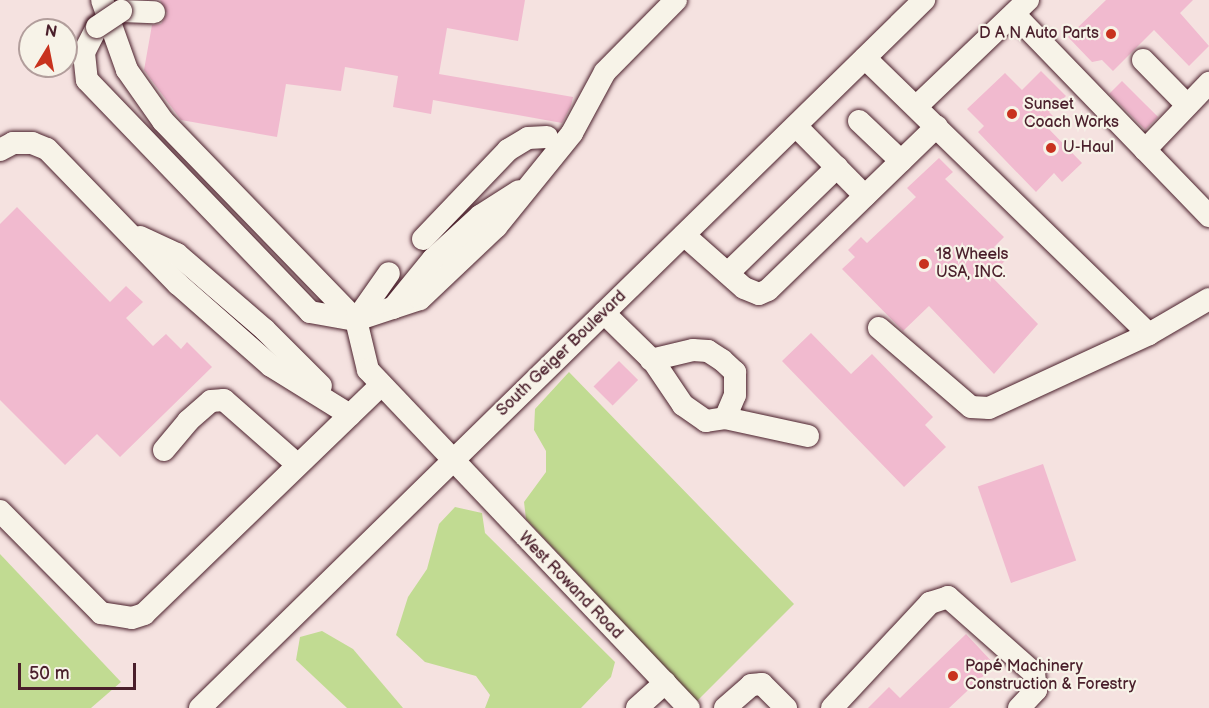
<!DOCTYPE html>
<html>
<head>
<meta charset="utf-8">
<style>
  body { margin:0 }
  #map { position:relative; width:1209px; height:708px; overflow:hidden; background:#f5e2e0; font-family:"Balsamiq Sans",sans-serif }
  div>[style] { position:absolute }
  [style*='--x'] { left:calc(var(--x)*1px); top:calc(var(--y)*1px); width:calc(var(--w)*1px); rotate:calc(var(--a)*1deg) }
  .green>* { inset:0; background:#c1db92 }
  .building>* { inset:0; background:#f1bacf; transform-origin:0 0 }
  .roads { filter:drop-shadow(0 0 2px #4a1f2b) drop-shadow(0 0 2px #4a1f2b) }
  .minor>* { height:22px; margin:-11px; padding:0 11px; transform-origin:11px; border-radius:11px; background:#f7f3e8 }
  .bridges { filter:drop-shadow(0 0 2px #4a1f2b) drop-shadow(0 0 2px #4a1f2b) }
  .minor-bridge>* { height:22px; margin:-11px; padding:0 11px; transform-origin:11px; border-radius:11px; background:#f7f3e8 }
  .dots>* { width:16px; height:16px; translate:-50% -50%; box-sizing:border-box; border:3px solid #f7f3e8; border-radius:50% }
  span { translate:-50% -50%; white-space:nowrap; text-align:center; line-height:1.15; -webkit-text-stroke:4.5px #f7f3e8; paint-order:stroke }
  .poi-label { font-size:16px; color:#4a1f2b }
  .right { translate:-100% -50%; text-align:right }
  .left { translate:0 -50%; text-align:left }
  .street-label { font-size:16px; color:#4a1f2b }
  .north { position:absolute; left:18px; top:18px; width:60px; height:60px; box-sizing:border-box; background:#f7f3e8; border:2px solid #b29e9c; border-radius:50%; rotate:10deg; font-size:16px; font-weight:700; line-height:24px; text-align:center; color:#4a1f2b }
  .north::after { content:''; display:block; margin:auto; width:21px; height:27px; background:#c8321e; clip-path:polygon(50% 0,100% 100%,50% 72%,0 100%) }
  .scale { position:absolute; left:18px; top:663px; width:118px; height:27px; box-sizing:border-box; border:3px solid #4a1f2b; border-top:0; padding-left:8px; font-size:18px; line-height:21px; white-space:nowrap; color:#4a1f2b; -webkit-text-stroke:4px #f7f3e8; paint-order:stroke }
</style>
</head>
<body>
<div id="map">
  <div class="green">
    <i style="clip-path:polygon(569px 372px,794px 604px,697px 701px,526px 519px,524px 502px,546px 472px,546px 451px,534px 430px,535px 409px)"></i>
    <i style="clip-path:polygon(455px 507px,482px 513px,485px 533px,615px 662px,611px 677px,581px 708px,485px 708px,490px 695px,476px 676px,425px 662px,396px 635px,408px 597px,427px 569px,439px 524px)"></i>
    <i style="clip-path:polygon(0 554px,121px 682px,91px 708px,0 708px)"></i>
    <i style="clip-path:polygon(322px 631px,353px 649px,403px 708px,347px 708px,296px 660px,300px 637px)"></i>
  </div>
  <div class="building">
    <i style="clip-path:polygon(160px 0,525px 0,518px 41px,447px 28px,439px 74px,573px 97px,571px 106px,562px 123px,433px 100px,431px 114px,393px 107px,398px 76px,345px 67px,341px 91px,286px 84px,277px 137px,181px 120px,144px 70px,152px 25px,161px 24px,167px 13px)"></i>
    <i style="clip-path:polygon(1106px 0,1193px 0,1180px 13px,1209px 46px,1189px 66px,1154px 30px,1113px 71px,1102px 60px,1092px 62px,1068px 37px)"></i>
    <i style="clip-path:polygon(1041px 71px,1066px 96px,1049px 112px,1053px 116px,1044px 124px,1082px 163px,1062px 182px,1054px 173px,1036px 192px,978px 132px,984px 126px,967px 109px,1005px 73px,1022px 90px)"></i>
    <i style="left:1122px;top:81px;width:51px;height:18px;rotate:45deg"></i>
    <i style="clip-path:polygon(939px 158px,953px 172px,945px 179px,1004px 237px,994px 247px,1006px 260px,990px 275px,1038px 324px,994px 374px,929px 306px,903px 331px,842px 269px,855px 257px,848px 250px,861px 237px,867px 243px,916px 197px,907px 188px)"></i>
    <i style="clip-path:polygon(17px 207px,110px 302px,126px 286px,143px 302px,126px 318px,153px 346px,166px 334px,181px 349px,187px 342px,212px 367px,120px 457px,97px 434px,65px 465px,0 400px,0 224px)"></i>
    <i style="clip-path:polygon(811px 333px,851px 374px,872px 354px,933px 417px,925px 425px,946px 447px,904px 487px,782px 361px)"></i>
    <i style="left:619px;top:361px;width:27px;height:36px;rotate:45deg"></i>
    <i style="left:1043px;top:464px;width:102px;height:69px;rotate:71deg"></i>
    <i style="clip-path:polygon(966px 634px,995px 665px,949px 708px,868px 708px,889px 687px,900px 698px)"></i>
  </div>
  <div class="roads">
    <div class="minor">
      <i style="--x:102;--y:0;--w:74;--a:70.3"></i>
      <i style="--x:127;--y:70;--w:62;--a:54.8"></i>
      <i style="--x:163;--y:121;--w:277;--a:45.9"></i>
      <i style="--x:356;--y:320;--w:51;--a:76.5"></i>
      <i style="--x:368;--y:370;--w:466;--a:46.5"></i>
      <i style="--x:121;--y:11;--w:33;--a:2"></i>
      <i style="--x:1014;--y:14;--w:281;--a:46"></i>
      <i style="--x:97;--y:27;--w:29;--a:117"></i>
      <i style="--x:84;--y:53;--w:27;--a:84"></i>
      <i style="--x:87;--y:80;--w:322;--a:46.1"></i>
      <i style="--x:310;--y:312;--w:47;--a:9.9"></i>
      <i style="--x:356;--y:320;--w:67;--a:-18.2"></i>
      <i style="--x:420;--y:299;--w:105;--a:-43.5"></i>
      <i style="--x:496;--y:227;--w:121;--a:-51"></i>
      <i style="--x:572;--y:133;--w:69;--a:-61.6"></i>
      <i style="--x:605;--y:72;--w:101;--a:-45.4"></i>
      <i style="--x:865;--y:58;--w:396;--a:44.2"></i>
      <i style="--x:1143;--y:60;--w:63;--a:45.6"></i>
      <i style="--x:916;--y:107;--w:155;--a:-43.7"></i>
      <i style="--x:859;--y:121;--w:58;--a:43.6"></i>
      <i style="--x:796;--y:126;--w:98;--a:45.4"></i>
      <i style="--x:0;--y:150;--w:15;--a:-28"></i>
      <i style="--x:13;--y:143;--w:19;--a:0"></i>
      <i style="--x:32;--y:143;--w:16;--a:22"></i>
      <i style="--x:47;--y:149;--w:188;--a:45.9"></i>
      <i style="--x:178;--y:284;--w:124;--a:41.4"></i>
      <i style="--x:271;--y:366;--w:93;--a:31.8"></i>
      <i style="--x:1145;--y:150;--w:93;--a:-46.3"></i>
      <i style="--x:684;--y:235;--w:80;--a:41.5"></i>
      <i style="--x:744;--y:288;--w:16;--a:22"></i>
      <i style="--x:759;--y:294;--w:10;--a:-24"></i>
      <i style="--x:768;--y:290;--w:235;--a:-44.1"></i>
      <i style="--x:140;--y:237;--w:41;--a:24.7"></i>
      <i style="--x:177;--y:254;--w:116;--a:40.8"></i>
      <i style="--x:265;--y:330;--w:79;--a:45"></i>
      <i style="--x:423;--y:239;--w:123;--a:-46.3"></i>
      <i style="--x:508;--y:150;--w:23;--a:-31"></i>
      <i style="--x:528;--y:138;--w:19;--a:-3"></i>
      <i style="--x:728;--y:273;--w:152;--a:-44.2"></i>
      <i style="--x:393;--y:308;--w:63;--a:-50.8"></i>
      <i style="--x:433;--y:259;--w:64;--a:-42.5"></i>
      <i style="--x:480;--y:216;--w:46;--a:-32.7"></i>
      <i style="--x:604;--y:313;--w:70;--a:44.4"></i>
      <i style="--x:654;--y:362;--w:52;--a:56"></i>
      <i style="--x:683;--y:405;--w:28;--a:35"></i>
      <i style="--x:706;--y:421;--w:19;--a:-9"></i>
      <i style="--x:725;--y:418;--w:85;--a:12.2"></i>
      <i style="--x:356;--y:320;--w:57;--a:-54.9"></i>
      <i style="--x:879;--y:328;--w:121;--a:40.7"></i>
      <i style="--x:971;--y:407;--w:18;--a:3"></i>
      <i style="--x:989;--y:408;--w:176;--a:-24.8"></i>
      <i style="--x:1149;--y:334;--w:69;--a:-30.3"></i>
      <i style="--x:651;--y:360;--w:43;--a:-13.4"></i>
      <i style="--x:693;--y:350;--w:15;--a:4"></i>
      <i style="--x:708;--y:351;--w:17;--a:33"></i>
      <i style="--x:722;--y:360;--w:18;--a:43"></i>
      <i style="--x:735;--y:372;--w:23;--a:90"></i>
      <i style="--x:735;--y:395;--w:25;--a:113"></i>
      <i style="--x:164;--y:450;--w:38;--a:-50"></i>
      <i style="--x:188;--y:421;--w:30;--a:-41"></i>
      <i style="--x:211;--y:401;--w:13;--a:-4"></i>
      <i style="--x:224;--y:400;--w:98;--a:41.3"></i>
      <i style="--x:0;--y:511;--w:144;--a:45.3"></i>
      <i style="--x:101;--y:613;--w:31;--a:9"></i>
      <i style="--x:132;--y:618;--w:13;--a:-18"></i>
      <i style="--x:144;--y:614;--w:330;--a:-44"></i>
      <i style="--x:200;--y:708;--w:1013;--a:-44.36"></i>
      <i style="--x:637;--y:708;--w:38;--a:-42"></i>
      <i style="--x:725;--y:708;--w:35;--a:-41"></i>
      <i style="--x:751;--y:685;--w:11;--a:-5"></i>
      <i style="--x:762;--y:684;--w:34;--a:45"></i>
      <i style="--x:832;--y:708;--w:144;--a:-47"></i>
      <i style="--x:930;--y:603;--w:19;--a:-18"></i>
      <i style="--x:948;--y:597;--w:115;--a:41.5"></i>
      <i style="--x:1034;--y:673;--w:17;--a:83"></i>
      <i style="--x:1036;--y:690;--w:25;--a:133"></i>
    </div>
  </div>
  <div class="bridges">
    <div class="minor-bridge">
      <i style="--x:97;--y:27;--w:29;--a:-34"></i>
    </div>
  </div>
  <div class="dots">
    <i style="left:1111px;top:34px;background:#c8321e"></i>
    <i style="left:1012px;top:114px;background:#c8321e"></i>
    <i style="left:1051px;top:148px;background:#c8321e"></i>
    <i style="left:924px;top:264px;background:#c8321e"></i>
    <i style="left:953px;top:676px;background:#c8321e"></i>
  </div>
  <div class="poi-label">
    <span class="right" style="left:1099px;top:34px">D A N Auto Parts</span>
    <span class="left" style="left:1024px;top:114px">Sunset<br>Coach Works</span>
    <span class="left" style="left:1063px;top:148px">U-Haul</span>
    <span class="left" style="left:936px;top:264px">18 Wheels<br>USA, INC.</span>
    <span class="left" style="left:965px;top:676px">Papé Machinery<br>Construction &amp; Forestry</span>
  </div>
  <div class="street-label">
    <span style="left:562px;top:354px;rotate:-44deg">South Geiger Boulevard</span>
    <span style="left:570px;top:586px;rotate:46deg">West Rowand Road</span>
  </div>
  <div class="north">N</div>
  <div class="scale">50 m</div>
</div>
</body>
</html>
